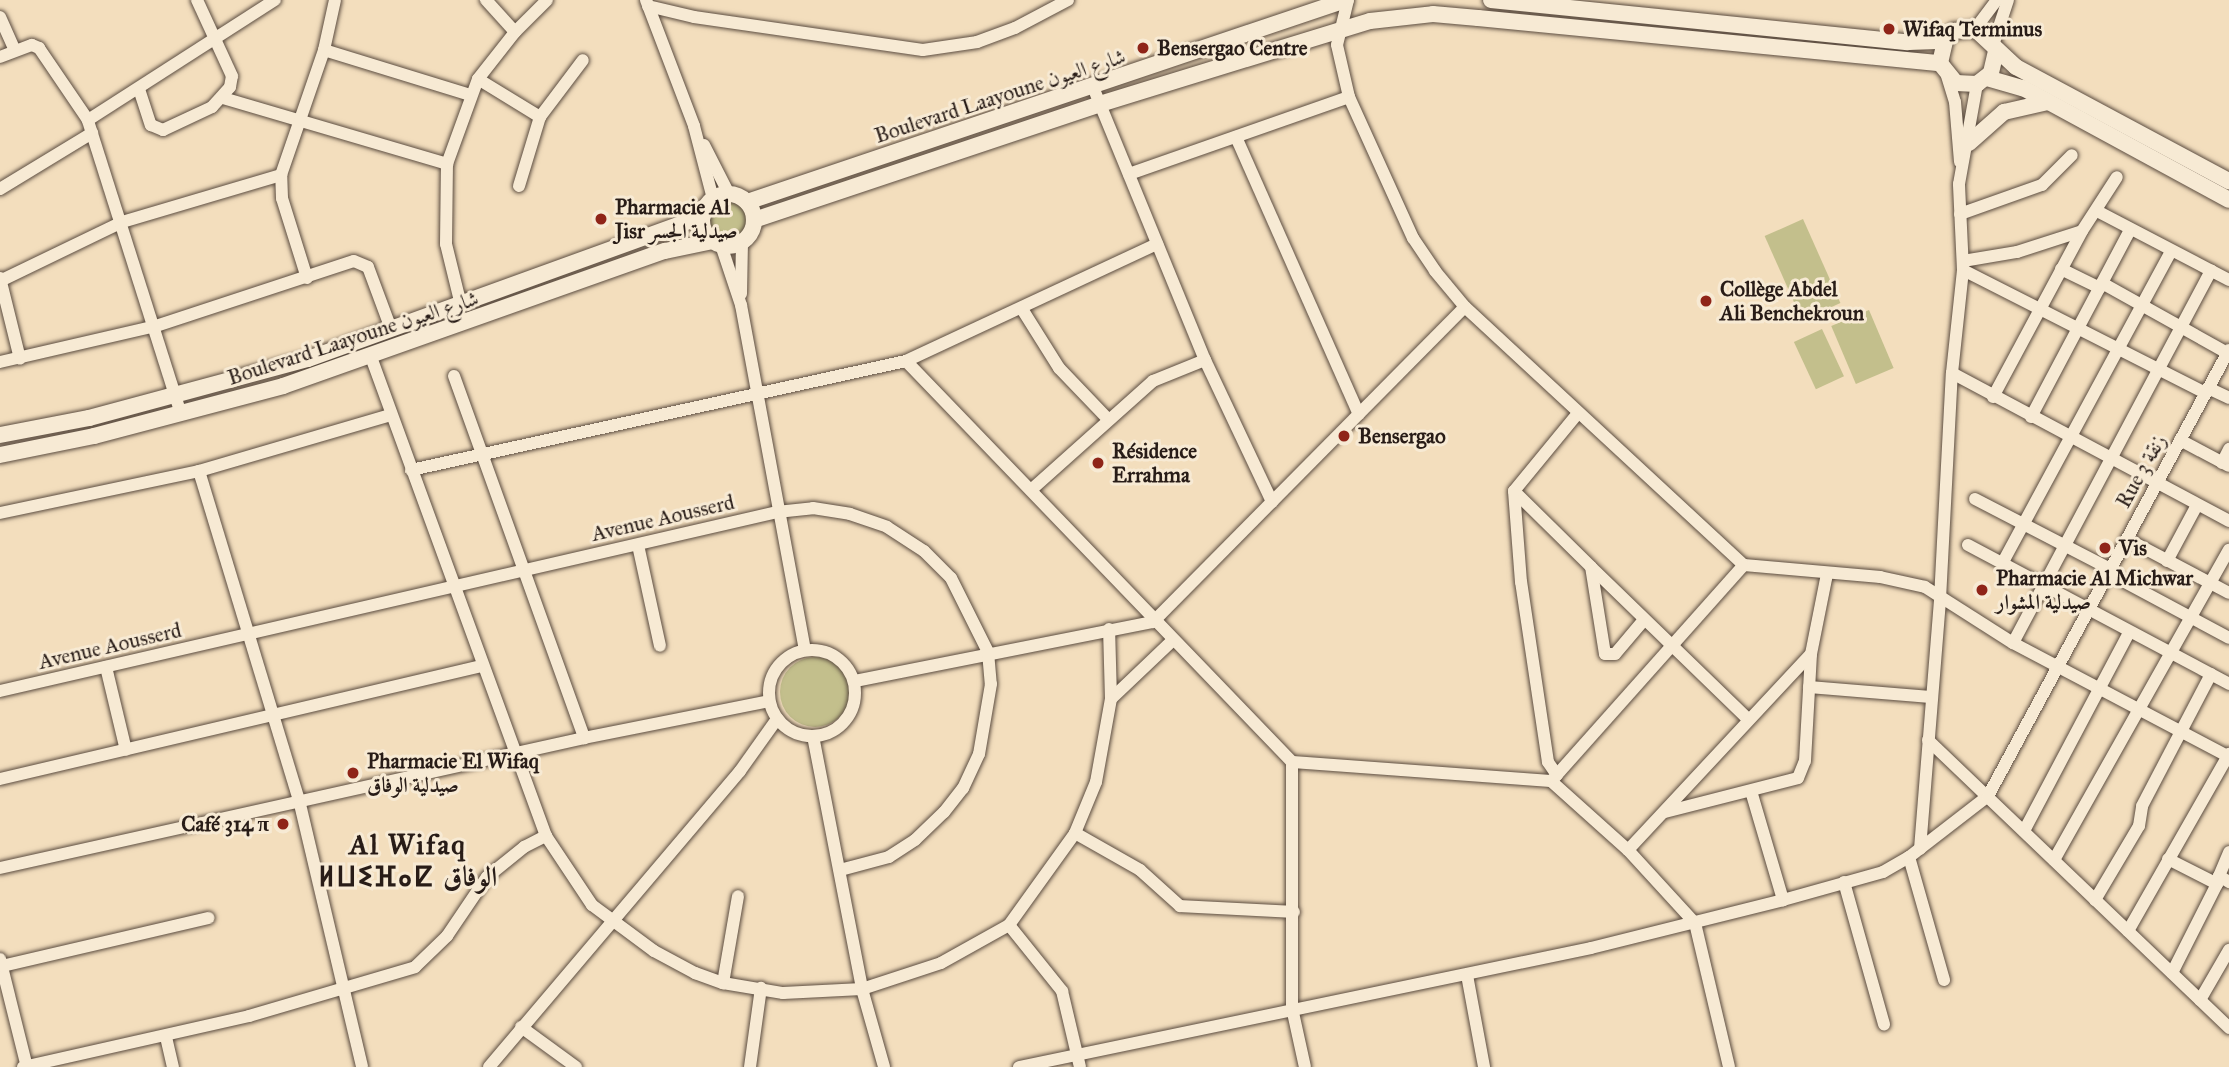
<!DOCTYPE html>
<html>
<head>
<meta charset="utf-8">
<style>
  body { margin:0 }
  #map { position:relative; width:2229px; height:1067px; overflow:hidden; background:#f3debd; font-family:"IM FELL Great Primer",Amiri,"Noto Sans Tifinagh",serif }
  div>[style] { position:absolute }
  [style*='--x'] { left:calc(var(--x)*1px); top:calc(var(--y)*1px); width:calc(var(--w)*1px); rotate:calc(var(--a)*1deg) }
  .green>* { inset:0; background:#c3bf8c; transform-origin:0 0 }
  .round { border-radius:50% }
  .roads { filter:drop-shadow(0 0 2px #5b4c40) drop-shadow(0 0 2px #5b4c40) }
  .street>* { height:12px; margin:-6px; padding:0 6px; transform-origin:6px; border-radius:6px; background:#f7ead4 }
  .street>.ring { margin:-6px; padding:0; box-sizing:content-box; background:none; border:12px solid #f7ead4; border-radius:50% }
  .secondary>* { height:16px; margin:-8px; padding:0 8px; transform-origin:8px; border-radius:8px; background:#f7ead4 }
  .secondary>.ring { margin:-8px; padding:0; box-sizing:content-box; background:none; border:16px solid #f7ead4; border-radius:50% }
  .dots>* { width:19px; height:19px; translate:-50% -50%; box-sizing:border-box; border:4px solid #f7ead4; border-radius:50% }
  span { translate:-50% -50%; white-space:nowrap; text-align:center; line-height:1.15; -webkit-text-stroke:6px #f7ead4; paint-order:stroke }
  .poi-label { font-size:21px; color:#281c17; font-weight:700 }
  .left { translate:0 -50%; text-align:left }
  .right { translate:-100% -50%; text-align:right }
  .street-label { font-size:21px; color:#281c17 }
  .district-label { font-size:28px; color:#281c17; font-weight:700; letter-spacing:2px }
</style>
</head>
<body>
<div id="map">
  <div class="green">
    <i class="round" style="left:708px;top:198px;width:44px;height:44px"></i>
    <i style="left:1803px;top:219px;width:92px;height:42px;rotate:66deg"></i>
    <i style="left:1869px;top:310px;width:63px;height:41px;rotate:67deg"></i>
    <i style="left:1822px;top:329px;width:52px;height:31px;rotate:65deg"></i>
    <i class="round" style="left:780px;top:657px;width:70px;height:70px"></i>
  </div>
  <div class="roads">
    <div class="street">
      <i style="--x:486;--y:0;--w:43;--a:47.8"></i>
      <i style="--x:646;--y:0;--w:135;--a:69.1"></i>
      <i style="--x:694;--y:126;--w:75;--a:75.4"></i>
      <i style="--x:1348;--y:0;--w:46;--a:103.7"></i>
      <i style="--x:1337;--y:45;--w:53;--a:77"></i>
      <i style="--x:1349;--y:97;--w:155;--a:65.6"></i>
      <i style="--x:1413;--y:238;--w:40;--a:56"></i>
      <i style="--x:1435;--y:271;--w:47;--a:50.2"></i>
      <i style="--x:1465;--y:307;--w:380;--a:42.8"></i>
      <i style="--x:1744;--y:565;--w:137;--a:5"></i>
      <i style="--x:1880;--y:577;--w:46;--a:12.5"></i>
      <i style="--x:1925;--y:587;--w:104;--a:32.5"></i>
      <i style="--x:2013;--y:643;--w:244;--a:27.8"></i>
      <i style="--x:648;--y:6;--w:47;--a:13.4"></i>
      <i style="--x:694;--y:17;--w:231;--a:8.2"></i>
      <i style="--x:923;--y:50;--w:55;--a:-8.4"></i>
      <i style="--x:977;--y:42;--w:40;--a:-20.2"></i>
      <i style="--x:1015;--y:28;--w:60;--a:-27.8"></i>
      <i style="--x:0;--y:17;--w:36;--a:66"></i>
      <i style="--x:1975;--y:29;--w:36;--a:-53"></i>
      <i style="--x:1994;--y:42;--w:44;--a:-71.6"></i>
      <i style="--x:324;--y:50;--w:153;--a:17.1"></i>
      <i style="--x:0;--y:57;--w:34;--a:-21"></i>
      <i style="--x:32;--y:45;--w:8;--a:23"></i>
      <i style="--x:39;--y:48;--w:87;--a:55.8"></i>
      <i style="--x:1947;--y:76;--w:27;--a:73"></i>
      <i style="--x:1955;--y:102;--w:60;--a:85.2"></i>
      <i style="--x:478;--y:79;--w:73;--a:31.5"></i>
      <i style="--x:1093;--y:87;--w:295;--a:67.7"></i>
      <i style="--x:1205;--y:360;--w:157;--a:64.7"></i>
      <i style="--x:139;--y:89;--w:38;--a:72"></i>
      <i style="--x:151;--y:125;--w:13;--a:23"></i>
      <i style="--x:163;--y:130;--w:54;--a:-25.1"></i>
      <i style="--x:212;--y:107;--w:27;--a:-48"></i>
      <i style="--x:230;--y:87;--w:11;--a:-80"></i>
      <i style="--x:232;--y:76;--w:84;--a:-114.7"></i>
      <i style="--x:223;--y:98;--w:234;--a:16.4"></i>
      <i style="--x:1236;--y:137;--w:303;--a:66.1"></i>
      <i style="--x:704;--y:145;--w:55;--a:63"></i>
      <i style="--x:1129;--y:174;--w:233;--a:-19.3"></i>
      <i style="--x:519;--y:186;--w:72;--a:-73.1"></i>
      <i style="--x:540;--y:117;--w:71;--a:-53"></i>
      <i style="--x:0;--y:189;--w:108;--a:-31.3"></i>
      <i style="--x:2097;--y:211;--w:149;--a:27.6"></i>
      <i style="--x:1960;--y:214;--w:87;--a:-19.5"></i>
      <i style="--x:2042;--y:185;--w:42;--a:-45"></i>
      <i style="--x:721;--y:245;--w:63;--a:71.6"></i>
      <i style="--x:741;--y:305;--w:351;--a:79.5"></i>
      <i style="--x:1963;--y:261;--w:55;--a:-9.5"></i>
      <i style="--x:2017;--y:252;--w:68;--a:-17.9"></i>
      <i style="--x:2082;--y:231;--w:64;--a:-57.1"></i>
      <i style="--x:2061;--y:269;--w:43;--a:26"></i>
      <i style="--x:1963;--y:270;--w:271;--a:26.9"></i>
      <i style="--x:0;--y:278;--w:83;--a:76.1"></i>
      <i style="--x:307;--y:278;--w:84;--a:-107.4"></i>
      <i style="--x:282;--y:198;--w:23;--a:-92"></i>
      <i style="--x:281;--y:175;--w:132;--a:-71"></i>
      <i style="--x:324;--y:50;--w:51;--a:-77.6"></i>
      <i style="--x:0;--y:281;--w:136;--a:-25.8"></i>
      <i style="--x:122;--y:222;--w:166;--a:-16.5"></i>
      <i style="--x:2102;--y:283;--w:143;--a:29.2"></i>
      <i style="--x:741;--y:294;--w:52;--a:-88.9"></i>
      <i style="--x:461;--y:305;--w:63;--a:-103.8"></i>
      <i style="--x:446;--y:244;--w:80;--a:-89.3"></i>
      <i style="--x:447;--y:164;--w:90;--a:-70"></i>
      <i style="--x:478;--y:79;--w:60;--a:-51.8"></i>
      <i style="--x:515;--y:32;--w:45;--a:-45"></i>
      <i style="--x:1022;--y:309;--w:70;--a:57.9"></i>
      <i style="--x:1059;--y:368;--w:69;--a:46.2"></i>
      <i style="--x:371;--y:357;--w:510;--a:69.93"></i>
      <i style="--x:546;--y:836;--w:83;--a:56.3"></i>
      <i style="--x:592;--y:905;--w:77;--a:36.6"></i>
      <i style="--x:654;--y:951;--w:47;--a:28.2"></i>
      <i style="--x:695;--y:973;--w:30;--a:20"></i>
      <i style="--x:723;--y:983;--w:61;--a:9.5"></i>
      <i style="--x:783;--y:993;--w:79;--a:-2.9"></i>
      <i style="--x:862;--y:989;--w:83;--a:-18.2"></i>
      <i style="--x:941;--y:963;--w:78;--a:-29.2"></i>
      <i style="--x:1009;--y:925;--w:113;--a:-54.3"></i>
      <i style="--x:1075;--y:833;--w:55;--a:-67.6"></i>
      <i style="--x:1096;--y:782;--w:84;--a:-79.8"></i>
      <i style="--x:1111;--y:699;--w:70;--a:-91.6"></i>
      <i style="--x:906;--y:361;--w:557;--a:46.09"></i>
      <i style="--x:1292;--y:762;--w:260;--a:4.2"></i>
      <i style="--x:1551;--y:781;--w:103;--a:41.9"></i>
      <i style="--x:1628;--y:850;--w:99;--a:47.5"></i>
      <i style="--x:1695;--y:923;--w:148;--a:76.7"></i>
      <i style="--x:0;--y:362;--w:160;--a:-13"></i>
      <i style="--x:156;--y:326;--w:208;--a:-18.2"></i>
      <i style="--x:354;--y:261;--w:15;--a:23"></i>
      <i style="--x:368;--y:267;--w:66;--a:69.6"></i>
      <i style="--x:1952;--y:373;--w:314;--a:28.1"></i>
      <i style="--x:454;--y:376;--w:385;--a:70.2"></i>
      <i style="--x:2208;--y:388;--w:23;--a:25"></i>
      <i style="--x:1993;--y:397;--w:188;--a:-61.8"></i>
      <i style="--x:181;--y:414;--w:308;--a:-107.6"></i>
      <i style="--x:88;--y:120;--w:222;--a:-32.7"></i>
      <i style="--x:2031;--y:417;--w:212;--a:-62.1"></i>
      <i style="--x:2180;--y:440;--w:55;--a:28"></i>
      <i style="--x:2222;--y:463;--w:16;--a:-63"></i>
      <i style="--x:411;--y:470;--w:507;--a:-12.42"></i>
      <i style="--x:906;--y:361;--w:277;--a:-25"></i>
      <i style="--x:199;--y:471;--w:344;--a:73.1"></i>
      <i style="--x:299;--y:800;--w:274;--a:76.7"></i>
      <i style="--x:1031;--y:490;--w:164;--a:-41.8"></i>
      <i style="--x:1153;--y:381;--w:56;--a:-22"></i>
      <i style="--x:1514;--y:491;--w:108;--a:44.6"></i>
      <i style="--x:1975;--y:499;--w:152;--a:27.4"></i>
      <i style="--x:0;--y:513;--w:203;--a:-11.9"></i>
      <i style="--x:199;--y:471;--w:200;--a:-16.3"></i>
      <i style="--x:2127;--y:539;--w:115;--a:27.9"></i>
      <i style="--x:638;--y:545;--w:103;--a:77.7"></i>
      <i style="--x:1968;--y:545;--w:296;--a:28"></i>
      <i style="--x:2167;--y:561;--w:64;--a:-61.8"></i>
      <i style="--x:2003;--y:562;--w:353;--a:-61.6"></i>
      <i style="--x:2108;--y:573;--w:137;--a:28.2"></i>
      <i style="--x:1643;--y:621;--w:43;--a:130.3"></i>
      <i style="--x:1615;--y:654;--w:10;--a:180"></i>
      <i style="--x:1605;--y:654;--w:88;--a:-99.1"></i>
      <i style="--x:1591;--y:567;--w:219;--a:44.1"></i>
      <i style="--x:2013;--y:643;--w:422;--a:-62"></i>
      <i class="ring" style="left:769px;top:650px;width:74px;height:74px"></i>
      <i style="--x:106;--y:667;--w:85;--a:76.5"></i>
      <i style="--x:855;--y:681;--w:304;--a:-11.2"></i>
      <i style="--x:1153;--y:622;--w:443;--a:-45.3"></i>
      <i style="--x:1809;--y:687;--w:122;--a:4.7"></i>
      <i style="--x:0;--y:691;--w:797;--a:-12.97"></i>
      <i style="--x:777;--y:512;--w:36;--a:-6"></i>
      <i style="--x:813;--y:508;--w:37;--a:9"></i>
      <i style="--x:850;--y:514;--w:39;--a:19"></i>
      <i style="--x:887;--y:527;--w:44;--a:33"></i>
      <i style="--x:924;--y:551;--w:38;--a:45"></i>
      <i style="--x:951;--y:578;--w:83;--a:63.4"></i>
      <i style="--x:988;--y:652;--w:32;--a:85"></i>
      <i style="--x:991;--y:684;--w:71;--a:99.7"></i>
      <i style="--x:979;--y:754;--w:38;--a:115"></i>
      <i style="--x:963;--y:788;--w:31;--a:128"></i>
      <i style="--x:944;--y:812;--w:40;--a:136"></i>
      <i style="--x:915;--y:840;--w:31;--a:147"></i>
      <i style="--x:889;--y:857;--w:51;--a:165.1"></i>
      <i style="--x:1111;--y:699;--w:84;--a:-43.6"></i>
      <i style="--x:813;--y:736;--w:258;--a:79"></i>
      <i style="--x:862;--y:989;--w:81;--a:74.2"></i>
      <i style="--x:1928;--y:740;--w:417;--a:43.7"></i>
      <i style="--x:1292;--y:762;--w:246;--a:90"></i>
      <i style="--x:1292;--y:1008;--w:60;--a:77.6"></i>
      <i style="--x:1557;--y:775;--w:16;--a:-125"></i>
      <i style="--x:1548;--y:762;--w:182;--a:-98.5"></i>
      <i style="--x:1521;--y:582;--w:91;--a:-94.4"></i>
      <i style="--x:1514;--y:491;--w:101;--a:-50.6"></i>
      <i style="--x:1554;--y:778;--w:285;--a:-48.3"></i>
      <i style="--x:0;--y:779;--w:495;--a:-13.2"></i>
      <i style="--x:1751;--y:791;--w:114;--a:73.6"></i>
      <i style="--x:1665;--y:812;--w:137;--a:-14.3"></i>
      <i style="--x:1798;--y:778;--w:18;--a:-68"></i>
      <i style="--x:1805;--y:761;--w:107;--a:-86.8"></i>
      <i style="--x:2024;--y:831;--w:224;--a:-62.1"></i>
      <i style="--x:1075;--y:833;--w:75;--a:29.6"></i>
      <i style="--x:1140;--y:870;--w:54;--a:42"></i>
      <i style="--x:1180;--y:906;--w:114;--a:3"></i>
      <i style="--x:1920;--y:849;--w:251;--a:-85.4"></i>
      <i style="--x:1940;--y:599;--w:226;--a:-87"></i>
      <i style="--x:1952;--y:373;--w:104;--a:-83.9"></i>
      <i style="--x:1963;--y:270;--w:86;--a:-92.7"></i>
      <i style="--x:1959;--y:184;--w:102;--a:-79.8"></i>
      <i style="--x:1628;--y:850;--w:268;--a:-47"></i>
      <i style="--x:1811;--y:654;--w:82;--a:-78.7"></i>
      <i style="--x:1909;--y:857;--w:128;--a:74.1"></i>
      <i style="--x:2168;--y:859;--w:55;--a:27"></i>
      <i style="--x:2217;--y:884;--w:8;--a:-76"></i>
      <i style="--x:2219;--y:876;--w:12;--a:31"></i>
      <i style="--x:2054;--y:860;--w:356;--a:-60.6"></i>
      <i style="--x:0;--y:868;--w:598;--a:-12.55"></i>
      <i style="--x:584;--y:738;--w:189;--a:-11.3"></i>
      <i style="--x:2219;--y:876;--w:26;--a:-67"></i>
      <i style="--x:1844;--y:882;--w:148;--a:74.3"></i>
      <i style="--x:2095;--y:900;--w:86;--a:-59.3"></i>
      <i style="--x:2139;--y:826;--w:20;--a:-81"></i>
      <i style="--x:2142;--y:806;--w:149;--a:-62.4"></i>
      <i style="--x:1009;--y:925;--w:85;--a:51.2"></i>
      <i style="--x:1062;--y:991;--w:78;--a:76.7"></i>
      <i style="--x:2128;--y:931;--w:204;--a:-60.3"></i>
      <i style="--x:0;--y:959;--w:111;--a:76"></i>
      <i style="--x:2;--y:966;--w:212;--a:-13.1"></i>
      <i style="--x:2172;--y:973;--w:100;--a:-63.2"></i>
      <i style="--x:1467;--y:975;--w:94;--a:79.5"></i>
      <i style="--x:723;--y:983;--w:88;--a:-80.2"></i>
      <i style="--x:2200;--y:1000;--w:58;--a:-59.9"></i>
      <i style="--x:521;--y:1027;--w:68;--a:36"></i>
      <i style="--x:166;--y:1037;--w:31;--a:77"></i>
      <i style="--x:23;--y:1067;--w:232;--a:-12.7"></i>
      <i style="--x:249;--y:1016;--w:173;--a:-16.4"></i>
      <i style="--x:415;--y:967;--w:45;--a:-44.1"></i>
      <i style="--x:447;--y:936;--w:71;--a:-55.9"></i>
      <i style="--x:487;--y:877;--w:48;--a:-39"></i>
      <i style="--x:524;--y:847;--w:25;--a:-27"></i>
      <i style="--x:489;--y:1067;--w:388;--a:-49.7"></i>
      <i style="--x:740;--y:771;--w:64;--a:-54.6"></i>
      <i style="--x:750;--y:1067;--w:80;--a:-82.1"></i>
      <i style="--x:1019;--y:1067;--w:584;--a:-11.75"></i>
      <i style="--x:1591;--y:948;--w:198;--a:-14"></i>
      <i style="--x:1783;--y:900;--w:104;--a:-15.6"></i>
      <i style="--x:1883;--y:872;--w:30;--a:-30"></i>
      <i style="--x:1909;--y:857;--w:100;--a:-37.7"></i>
      <i style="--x:1988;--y:796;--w:507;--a:-61.62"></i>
    </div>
    <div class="secondary">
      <i style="--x:1491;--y:0;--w:419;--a:5.8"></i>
      <i style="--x:1908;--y:42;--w:36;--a:-2"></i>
      <i style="--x:1996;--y:51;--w:23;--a:103"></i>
      <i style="--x:1991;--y:73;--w:18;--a:142"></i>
      <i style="--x:1977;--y:84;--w:21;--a:-177"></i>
      <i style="--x:1956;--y:83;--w:26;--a:-129"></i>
      <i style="--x:1940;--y:63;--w:26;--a:-77"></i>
      <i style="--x:1946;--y:38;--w:11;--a:-41"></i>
      <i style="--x:1954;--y:31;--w:21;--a:-5"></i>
      <i style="--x:1975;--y:29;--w:56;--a:42.8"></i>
      <i style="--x:2016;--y:67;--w:242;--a:28.2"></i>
      <i style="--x:1987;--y:78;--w:37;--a:16"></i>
      <i style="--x:2023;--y:88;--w:234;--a:28.5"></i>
      <i style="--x:1969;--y:143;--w:47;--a:-41.5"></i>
      <i style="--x:2004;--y:112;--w:45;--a:-12.8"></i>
      <i class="ring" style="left:702px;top:194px;width:36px;height:36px"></i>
      <i style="--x:747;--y:202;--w:632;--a:-18.64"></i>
      <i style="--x:754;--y:220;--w:365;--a:-18.5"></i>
      <i style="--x:1100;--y:104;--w:282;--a:-17.1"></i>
      <i style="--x:1370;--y:21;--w:63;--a:-6.3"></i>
      <i style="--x:1433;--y:14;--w:45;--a:5.1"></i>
      <i style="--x:1478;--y:18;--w:464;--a:5.6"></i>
      <i style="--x:0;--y:435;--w:91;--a:-10.8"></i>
      <i style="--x:89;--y:418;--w:227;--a:-15.1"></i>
      <i style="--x:308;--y:359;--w:420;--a:-19.9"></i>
      <i style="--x:0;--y:455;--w:96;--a:-11.4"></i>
      <i style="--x:94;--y:436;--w:196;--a:-14.8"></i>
      <i style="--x:283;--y:386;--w:405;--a:-19.5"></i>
      <i style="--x:665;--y:251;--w:49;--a:-11.8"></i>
    </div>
  </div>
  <div class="dots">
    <i style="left:1889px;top:29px;background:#8f2418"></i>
    <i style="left:1143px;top:48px;background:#8f2418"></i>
    <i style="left:601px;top:219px;background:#8f2418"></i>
    <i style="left:1706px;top:301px;background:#8f2418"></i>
    <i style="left:1344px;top:436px;background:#8f2418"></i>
    <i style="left:1098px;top:463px;background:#8f2418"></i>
    <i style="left:2105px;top:548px;background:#8f2418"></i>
    <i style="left:1982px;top:590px;background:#8f2418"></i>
    <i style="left:353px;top:773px;background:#8f2418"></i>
    <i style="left:283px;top:824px;background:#8f2418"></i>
  </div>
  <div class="poi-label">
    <span class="left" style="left:1903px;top:29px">Wifaq Terminus</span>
    <span class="left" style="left:1157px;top:48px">Bensergao Centre</span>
    <span class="left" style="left:615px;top:219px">Pharmacie Al<br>Jisr صيدلية الجسر</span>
    <span class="left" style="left:1720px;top:301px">Collège Abdel<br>Ali Benchekroun</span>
    <span class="left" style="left:1358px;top:436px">Bensergao</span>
    <span class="left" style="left:1112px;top:463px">Résidence<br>Errahma</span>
    <span class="left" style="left:2119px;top:548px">Vis</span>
    <span class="left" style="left:1996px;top:590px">Pharmacie Al Michwar<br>صيدلية المشوار</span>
    <span class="left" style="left:367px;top:773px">Pharmacie El Wifaq<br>صيدلية الوفاق</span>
    <span class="right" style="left:269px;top:824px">Café 314 π</span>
  </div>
  <div class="street-label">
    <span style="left:1000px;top:96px;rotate:-18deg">Boulevard Laayoune شارع العيون</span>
    <span style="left:353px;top:338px;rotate:-18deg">Boulevard Laayoune شارع العيون</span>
    <span style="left:2141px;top:471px;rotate:-61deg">Rue 3 زنقة</span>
    <span style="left:663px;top:518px;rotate:-13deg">Avenue Aousserd</span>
    <span style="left:110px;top:646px;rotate:-13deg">Avenue Aousserd</span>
  </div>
  <div class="district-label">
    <span style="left:408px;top:861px">Al Wifaq<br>ⵍⵡⵉⴼⴰⵇ الوفاق</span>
  </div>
</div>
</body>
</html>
